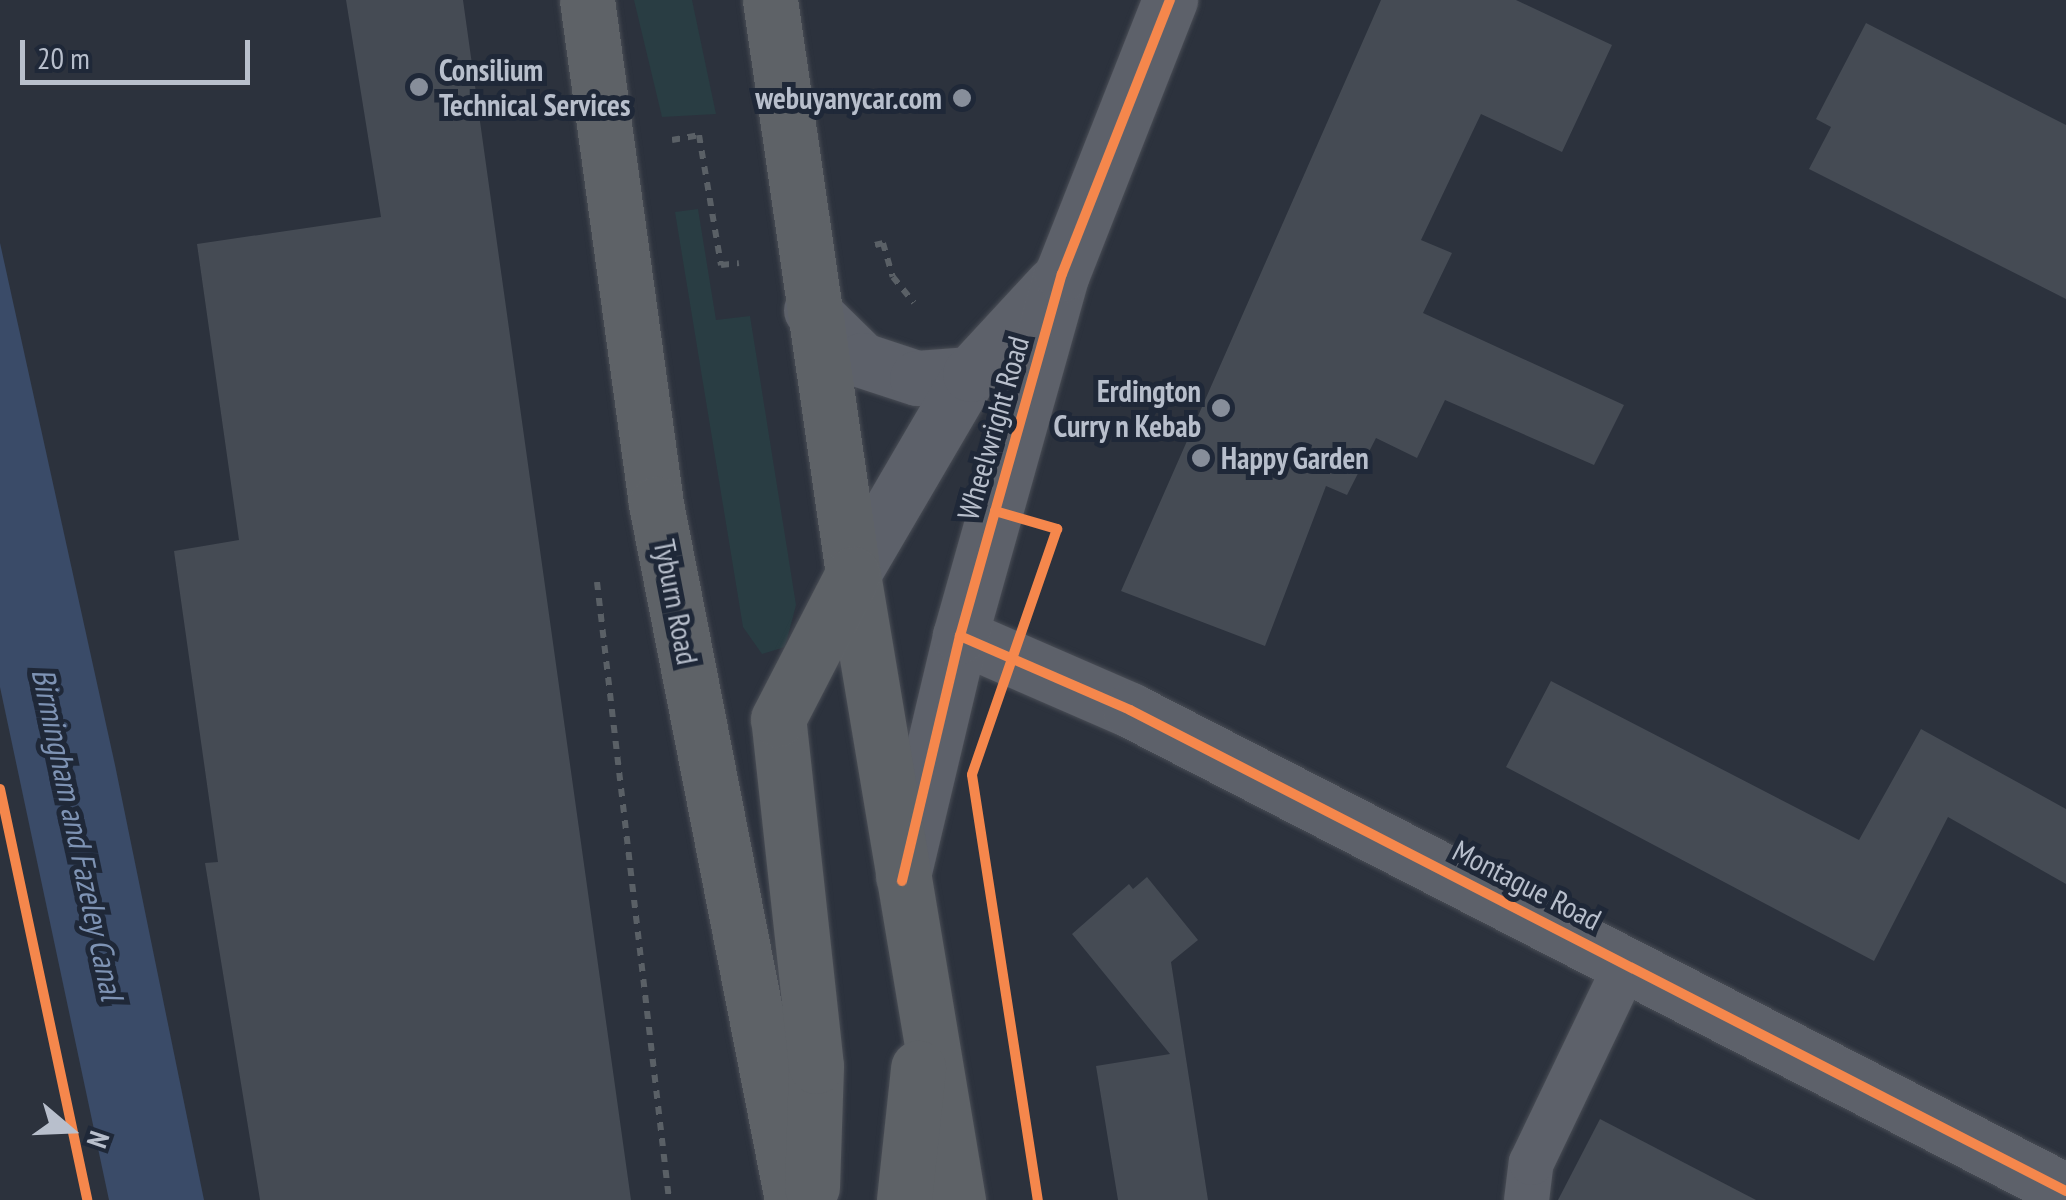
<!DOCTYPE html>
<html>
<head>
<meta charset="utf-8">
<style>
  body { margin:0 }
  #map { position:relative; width:2066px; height:1200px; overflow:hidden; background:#2c323d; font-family:"PT Sans Narrow",sans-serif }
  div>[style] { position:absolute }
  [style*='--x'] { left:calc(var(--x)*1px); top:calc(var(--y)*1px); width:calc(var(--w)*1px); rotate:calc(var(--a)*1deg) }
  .green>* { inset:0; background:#293d43 }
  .water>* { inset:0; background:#3a4b68 }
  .building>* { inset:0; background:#454b54 }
  .path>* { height:6px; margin-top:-3px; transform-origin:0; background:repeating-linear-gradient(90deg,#5a6066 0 8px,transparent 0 16px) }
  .roads { filter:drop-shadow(0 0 2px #494d55) drop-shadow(0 0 2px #494d55) }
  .service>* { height:45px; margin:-22.5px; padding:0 22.5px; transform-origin:22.5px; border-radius:22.5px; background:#5d616a }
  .minor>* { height:55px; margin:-27.5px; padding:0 27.5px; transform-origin:27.5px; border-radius:27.5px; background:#5d616a }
  .trunk>* { height:55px; margin:-27.5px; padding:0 27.5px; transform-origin:27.5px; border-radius:27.5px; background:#5e6267 }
  .cycleway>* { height:10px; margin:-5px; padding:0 5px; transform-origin:5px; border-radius:5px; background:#f5874c }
  .dots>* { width:28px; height:28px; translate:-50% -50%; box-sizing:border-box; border:5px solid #1f2838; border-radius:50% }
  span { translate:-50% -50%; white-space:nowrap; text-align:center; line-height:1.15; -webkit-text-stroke:10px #1f2838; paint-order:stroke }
  .poi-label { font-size:30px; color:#b8bfcc; font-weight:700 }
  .left { translate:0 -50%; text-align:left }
  .right { translate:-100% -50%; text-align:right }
  .street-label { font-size:30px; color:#b8bfcc }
  .water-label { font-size:32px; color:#7e93b4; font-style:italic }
  .north { position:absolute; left:20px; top:1080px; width:100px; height:100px; -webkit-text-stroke:8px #1f2838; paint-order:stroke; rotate:109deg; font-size:28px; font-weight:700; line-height:40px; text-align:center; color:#b8bfcc }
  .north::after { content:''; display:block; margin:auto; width:35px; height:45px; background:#b8bfcc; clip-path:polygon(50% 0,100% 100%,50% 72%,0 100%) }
  .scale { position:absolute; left:20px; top:40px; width:230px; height:45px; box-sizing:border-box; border:5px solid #b8bfcc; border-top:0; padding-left:12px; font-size:30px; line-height:35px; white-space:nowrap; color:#b8bfcc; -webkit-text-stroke:8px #1f2838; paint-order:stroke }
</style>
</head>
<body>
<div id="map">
  <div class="green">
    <i style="clip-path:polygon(634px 0,692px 0,716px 114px,662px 117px)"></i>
    <i style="clip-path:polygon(698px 209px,716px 320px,750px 316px,796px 605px,785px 647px,762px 654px,743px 627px,675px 212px)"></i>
  </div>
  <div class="water">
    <i style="clip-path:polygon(0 243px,115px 765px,204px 1200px,109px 1200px,0 687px)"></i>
  </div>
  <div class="building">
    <i style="clip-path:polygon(346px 0,463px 0,631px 1200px,260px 1200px,205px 863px,218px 862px,174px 551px,239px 540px,197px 244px,381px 217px)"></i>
    <i style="clip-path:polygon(1381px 0,1516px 0,1612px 45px,1562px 152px,1481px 114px,1421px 240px,1452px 253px,1423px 313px,1624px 405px,1594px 465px,1445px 400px,1417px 458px,1376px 438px,1347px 495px,1326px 486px,1265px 646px,1121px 591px)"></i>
    <i style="clip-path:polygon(1866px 23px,2066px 125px,2066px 299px,1809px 169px,1831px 127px,1816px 119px)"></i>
    <i style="clip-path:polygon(1551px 681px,1859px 840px,1921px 729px,2066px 809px,2066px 884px,1948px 817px,1874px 961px,1506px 767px)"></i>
    <i style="clip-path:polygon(1147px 877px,1198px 940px,1171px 962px,1208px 1200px,1118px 1200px,1096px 1066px,1170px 1054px,1072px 934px,1129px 884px,1133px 889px)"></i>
    <i style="clip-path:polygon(1600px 1119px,1756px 1200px,1558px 1200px)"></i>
  </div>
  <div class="path">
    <i style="--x:672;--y:140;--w:27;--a:-10"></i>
    <i style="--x:699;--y:135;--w:132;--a:80.4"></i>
    <i style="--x:721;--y:265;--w:18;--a:-6"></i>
    <i style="--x:875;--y:245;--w:8;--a:-14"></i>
    <i style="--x:883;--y:243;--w:35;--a:74"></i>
    <i style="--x:893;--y:277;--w:33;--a:51"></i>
    <i style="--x:597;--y:582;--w:622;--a:83.35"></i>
  </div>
  <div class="roads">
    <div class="service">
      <i style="--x:1526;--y:1200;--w:38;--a:-83"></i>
      <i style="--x:1531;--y:1162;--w:220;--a:-64.4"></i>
    </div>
    <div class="minor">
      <i style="--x:811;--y:310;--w:71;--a:44.4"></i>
      <i style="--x:862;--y:360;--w:58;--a:18.1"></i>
      <i style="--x:917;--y:378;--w:53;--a:-4.3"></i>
      <i style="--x:853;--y:574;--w:232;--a:-59.7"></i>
      <i style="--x:970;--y:374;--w:122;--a:-47.3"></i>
      <i style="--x:960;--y:636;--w:185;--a:23.5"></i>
      <i style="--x:1130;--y:710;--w:1052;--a:27.2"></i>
      <i style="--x:903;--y:876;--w:247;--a:-76.6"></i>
      <i style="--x:960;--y:636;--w:376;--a:-74.3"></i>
      <i style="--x:1062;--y:274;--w:295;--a:-68.5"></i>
    </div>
    <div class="trunk">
      <i style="--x:587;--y:0;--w:509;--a:82.2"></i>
      <i style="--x:656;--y:504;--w:709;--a:78.94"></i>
      <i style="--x:770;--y:0;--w:580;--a:81.77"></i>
      <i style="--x:853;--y:574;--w:635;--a:80.48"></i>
      <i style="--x:812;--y:1187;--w:121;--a:-88.1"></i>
      <i style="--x:816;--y:1066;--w:349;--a:-96.2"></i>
      <i style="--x:778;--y:719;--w:163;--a:-62.7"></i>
      <i style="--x:904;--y:1200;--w:133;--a:-83.9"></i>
    </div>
  </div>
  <div class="cycleway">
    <i style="--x:995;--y:511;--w:65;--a:16.2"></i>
    <i style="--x:1057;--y:529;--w:260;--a:109.1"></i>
    <i style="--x:972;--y:775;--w:430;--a:81.2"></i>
    <i style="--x:960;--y:636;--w:185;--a:23.5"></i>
    <i style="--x:1130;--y:710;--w:1052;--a:27.2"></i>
    <i style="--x:0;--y:789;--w:420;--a:78"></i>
    <i style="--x:902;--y:881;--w:252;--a:-76.7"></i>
    <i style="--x:960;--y:636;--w:376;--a:-74.3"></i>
    <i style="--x:1062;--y:274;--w:295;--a:-68.5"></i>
  </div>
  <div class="dots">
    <i style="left:419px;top:87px;background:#878e9a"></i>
    <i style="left:962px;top:98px;background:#878e9a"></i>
    <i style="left:1221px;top:408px;background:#878e9a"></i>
    <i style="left:1201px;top:458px;background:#878e9a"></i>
  </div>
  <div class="poi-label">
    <span class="left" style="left:439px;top:87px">Consilium<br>Technical Services</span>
    <span class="right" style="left:942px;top:98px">webuyanycar.com</span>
    <span class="right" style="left:1201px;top:408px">Erdington<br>Curry n Kebab</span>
    <span class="left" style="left:1221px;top:458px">Happy Garden</span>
  </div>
  <div class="street-label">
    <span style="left:993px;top:428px;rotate:-74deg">Wheelwright Road</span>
    <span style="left:676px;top:602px;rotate:79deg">Tyburn Road</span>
    <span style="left:1527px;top:885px;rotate:27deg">Montague Road</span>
  </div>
  <div class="water-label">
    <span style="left:78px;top:834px;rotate:78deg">Birmingham and Fazeley Canal</span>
  </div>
  <div class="north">N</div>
  <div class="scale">20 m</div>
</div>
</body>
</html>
